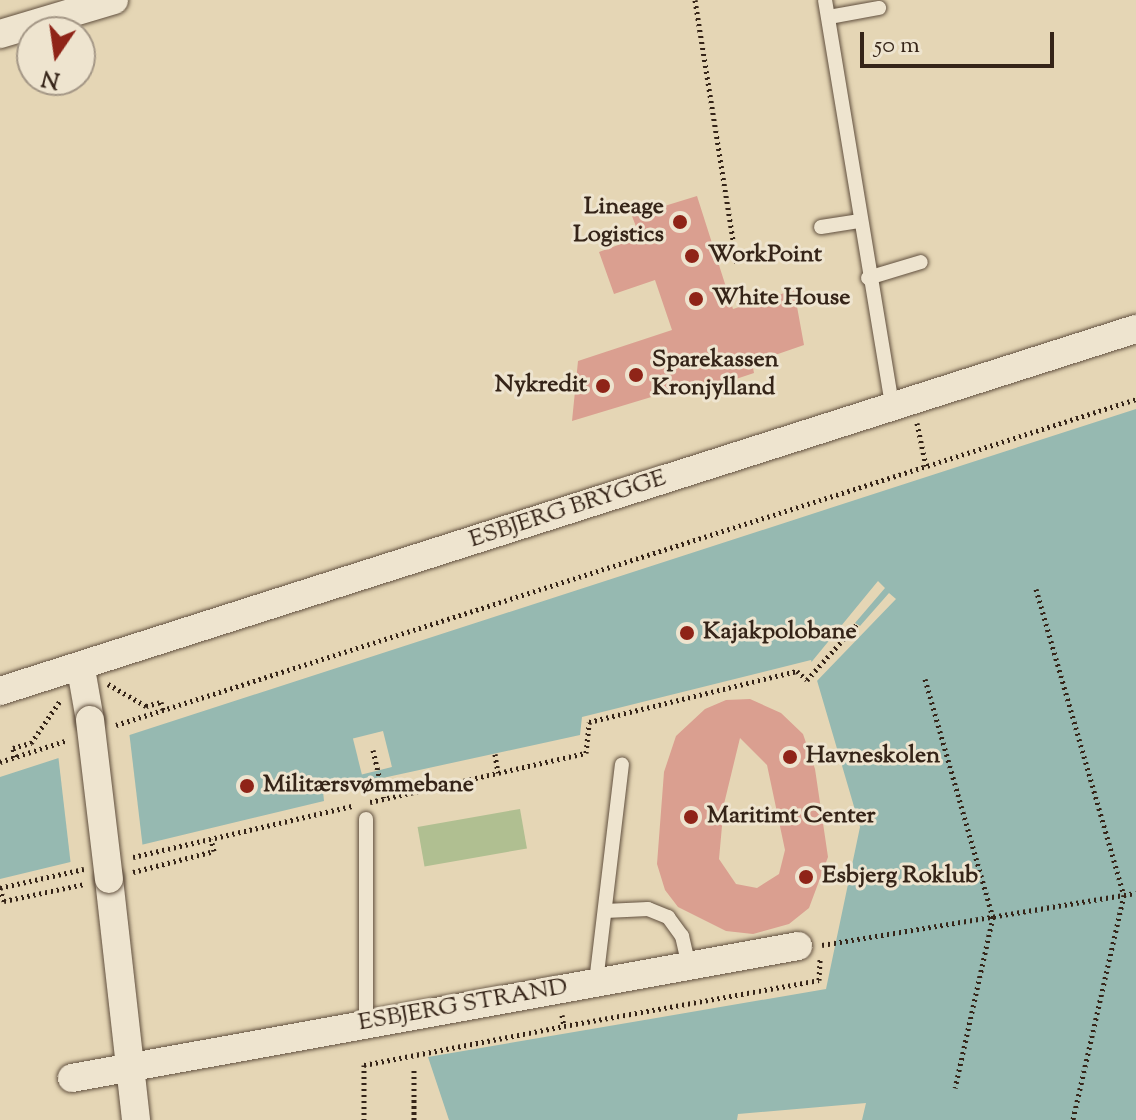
<!DOCTYPE html>
<html>
<head>
<meta charset="utf-8">
<style>
  body { margin:0 }
  #map { position:relative; width:1136px; height:1120px; overflow:hidden; background:#e5d6b5; font-family:"Sorts Mill Goudy",serif }
  div>[style] { position:absolute }
  [style*='--x'] { left:calc(var(--x)*1px); top:calc(var(--y)*1px); width:calc(var(--w)*1px); rotate:calc(var(--a)*1deg) }
  .green>* { inset:0; background:#b0bf91; transform-origin:0 0 }
  .water>* { inset:0; background:#96b9b1 }
  .pier>* { inset:0; background:#e5d6b5; transform-origin:0 0 }
  .building>* { inset:0; background:#da9f90 }
  .path>* { height:5px; margin-top:-2.5px; transform-origin:0; background:repeating-linear-gradient(90deg,#352418 0 2px,transparent 0 6px) }
  .roads { filter:drop-shadow(0 0 2px #61503f) drop-shadow(0 0 2px #61503f) }
  .service>* { height:14px; margin:-7px; padding:0 7px; transform-origin:7px; border-radius:7px; background:#eee4cf }
  .minor>* { height:28px; margin:-14px; padding:0 14px; transform-origin:14px; border-radius:14px; background:#eee4cf }
  .bridges { filter:drop-shadow(0 0 2px #61503f) drop-shadow(0 0 2px #61503f) }
  .minor-bridge>* { height:28px; margin:-14px; padding:0 14px; transform-origin:14px; border-radius:14px; background:#eee4cf }
  .dots>* { width:22px; height:22px; translate:-50% -50%; box-sizing:border-box; border:4px solid #eee4cf; border-radius:50% }
  span { translate:-50% -50%; white-space:nowrap; text-align:center; line-height:1.15; -webkit-text-stroke:6px #eee4cf; paint-order:stroke }
  .poi-label { font-size:24px; color:#352418; font-weight:700 }
  .right { translate:-100% -50%; text-align:right }
  .left { translate:0 -50%; text-align:left }
  .street-label { font-size:24px; color:#352418 }
  .north { position:absolute; left:16px; top:16px; width:80px; height:80px; box-sizing:border-box; background:#eee4cf; border:2px solid #a49786; border-radius:50%; rotate:193deg; font-size:22px; font-weight:700; line-height:32px; text-align:center; color:#352418 }
  .north::after { content:''; display:block; margin:auto; width:28px; height:36px; background:#8f2418; clip-path:polygon(50% 0,100% 100%,50% 72%,0 100%) }
  .scale { position:absolute; left:860px; top:32px; width:194px; height:36px; box-sizing:border-box; border:4px solid #352418; border-top:0; padding-left:10px; font-size:24px; line-height:28px; white-space:nowrap; color:#352418; -webkit-text-stroke:6px #eee4cf; paint-order:stroke }
</style>
</head>
<body>
<div id="map">
  <div class="green">
    <i style="left:520px;top:809px;width:40px;height:104px;rotate:80deg"></i>
  </div>
  <div class="water">
    <i style="clip-path:polygon(1136px 409px,1136px 1120px,862px 1120px,866px 1103px,738px 1114px,737px 1120px,449px 1120px,428px 1057px,826px 989px,860px 827px,811px 660px,582px 717px,580px 735px,323px 791px,324px 801px,0 879px,0 777px)"></i>
  </div>
  <div class="pier">
    <i style="clip-path:polygon(878px 581px,885px 588px,855px 623px,860px 626px,889px 593px,896px 599px,814px 684px,809px 665px)"></i>
    <i style="clip-path:polygon(129px 731px,143px 849px,71px 866px,58px 754px)"></i>
    <i style="left:383px;top:731px;width:37px;height:31px;rotate:76deg"></i>
  </div>
  <div class="building">
    <i style="clip-path:polygon(697px 196px,733px 309px,794px 290px,804px 345px,752px 363px,754px 373px,694px 393px,691px 385px,572px 421px,578px 361px,672px 330px,655px 280px,614px 294px,599px 252px,640px 237px,632px 216px)"></i>
    <i style="clip-path:polygon(evenodd,750px 699px,781px 713px,803px 734px,815px 769px,828px 857px,809px 908px,789px 924px,753px 934px,726px 931px,678px 907px,665px 890px,657px 864px,664px 772px,676px 736px,705px 709px,726px 700px,750px 699px,740px 738px,767px 765px,785px 850px,779px 874px,757px 888px,736px 884px,719px 859px,724px 804px,740px 738px)"></i>
  </div>
  <div class="path">
    <i style="--x:695;--y:0;--w:267;--a:81"></i>
    <i style="--x:917;--y:423;--w:44;--a:78.2"></i>
    <i style="--x:1036;--y:589;--w:318;--a:74"></i>
    <i style="--x:1124;--y:895;--w:231;--a:102.8"></i>
    <i style="--x:925;--y:679;--w:248;--a:74.1"></i>
    <i style="--x:993;--y:917;--w:175;--a:102.5"></i>
    <i style="--x:108;--y:684;--w:44;--a:30.1"></i>
    <i style="--x:146;--y:706;--w:16;--a:-15"></i>
    <i style="--x:161;--y:702;--w:8;--a:76"></i>
    <i style="--x:116;--y:725;--w:1071;--a:-17.72"></i>
    <i style="--x:373;--y:750;--w:49;--a:77.1"></i>
    <i style="--x:495;--y:754;--w:19;--a:81"></i>
    <i style="--x:15;--y:757;--w:9;--a:-103"></i>
    <i style="--x:13;--y:748;--w:19;--a:-16"></i>
    <i style="--x:31;--y:743;--w:51;--a:-55.4"></i>
    <i style="--x:0;--y:762;--w:71;--a:-17.9"></i>
    <i style="--x:370;--y:802;--w:221;--a:-12.8"></i>
    <i style="--x:586;--y:753;--w:31;--a:-84"></i>
    <i style="--x:589;--y:722;--w:214;--a:-13.8"></i>
    <i style="--x:797;--y:671;--w:13;--a:42"></i>
    <i style="--x:807;--y:680;--w:75;--a:-48.2"></i>
    <i style="--x:133;--y:857;--w:226;--a:-13.1"></i>
    <i style="--x:84;--y:869;--w:86;--a:167.3"></i>
    <i style="--x:0;--y:888;--w:14;--a:73"></i>
    <i style="--x:4;--y:901;--w:83;--a:-11.9"></i>
    <i style="--x:133;--y:872;--w:84;--a:-14.5"></i>
    <i style="--x:214;--y:851;--w:12;--a:-104"></i>
    <i style="--x:822;--y:945;--w:318;--a:-9.4"></i>
    <i style="--x:562;--y:1015;--w:11;--a:80"></i>
    <i style="--x:564;--y:1026;--w:259;--a:-10.2"></i>
    <i style="--x:819;--y:980;--w:21;--a:-87"></i>
    <i style="--x:414;--y:1070;--w:50;--a:90"></i>
    <i style="--x:364;--y:1120;--w:55;--a:-90"></i>
    <i style="--x:364;--y:1065;--w:204;--a:-11"></i>
  </div>
  <div class="roads">
    <div class="service">
      <i style="--x:825;--y:0;--w:411;--a:80.6"></i>
      <i style="--x:829;--y:17;--w:51;--a:-10.2"></i>
      <i style="--x:821;--y:227;--w:38;--a:-9"></i>
      <i style="--x:868;--y:278;--w:55;--a:-16.8"></i>
      <i style="--x:605;--y:911;--w:43;--a:-2.7"></i>
      <i style="--x:648;--y:909;--w:22;--a:22"></i>
      <i style="--x:668;--y:917;--w:24;--a:54"></i>
      <i style="--x:682;--y:936;--w:31;--a:77"></i>
      <i style="--x:596;--y:982;--w:219;--a:-83.2"></i>
      <i style="--x:366;--y:1024;--w:205;--a:-90"></i>
    </div>
    <div class="minor">
      <i style="--x:0;--y:34;--w:119;--a:-16.6"></i>
      <i style="--x:81;--y:669;--w:52;--a:80"></i>
      <i style="--x:0;--y:691;--w:1192;--a:-17.68"></i>
      <i style="--x:109;--y:879;--w:243;--a:83.6"></i>
      <i style="--x:72;--y:1078;--w:738;--a:-10.3"></i>
    </div>
  </div>
  <div class="bridges">
    <div class="minor-bridge">
      <i style="--x:90;--y:720;--w:160;--a:83.2"></i>
    </div>
  </div>
  <div class="dots">
    <i style="left:680px;top:222px;background:#8f2418"></i>
    <i style="left:692px;top:256px;background:#8f2418"></i>
    <i style="left:696px;top:299px;background:#8f2418"></i>
    <i style="left:636px;top:375px;background:#8f2418"></i>
    <i style="left:603px;top:386px;background:#8f2418"></i>
    <i style="left:687px;top:633px;background:#8f2418"></i>
    <i style="left:790px;top:757px;background:#8f2418"></i>
    <i style="left:247px;top:786px;background:#8f2418"></i>
    <i style="left:691px;top:817px;background:#8f2418"></i>
    <i style="left:806px;top:877px;background:#8f2418"></i>
  </div>
  <div class="poi-label">
    <span class="right" style="left:664px;top:222px">Lineage<br>Logistics</span>
    <span class="left" style="left:708px;top:256px">WorkPoint</span>
    <span class="left" style="left:712px;top:299px">White House</span>
    <span class="left" style="left:652px;top:375px">Sparekassen<br>Kronjylland</span>
    <span class="right" style="left:587px;top:386px">Nykredit</span>
    <span class="left" style="left:703px;top:633px">Kajakpolobane</span>
    <span class="left" style="left:806px;top:757px">Havneskolen</span>
    <span class="left" style="left:263px;top:786px">Militærsvømmebane</span>
    <span class="left" style="left:707px;top:817px">Maritimt Center</span>
    <span class="left" style="left:822px;top:877px">Esbjerg Roklub</span>
  </div>
  <div class="street-label">
    <span style="left:568px;top:510px;rotate:-18deg">ESBJERG BRYGGE</span>
    <span style="left:463px;top:1006px;rotate:-10deg">ESBJERG STRAND</span>
  </div>
  <div class="north">N</div>
  <div class="scale">50 m</div>
</div>
</body>
</html>
